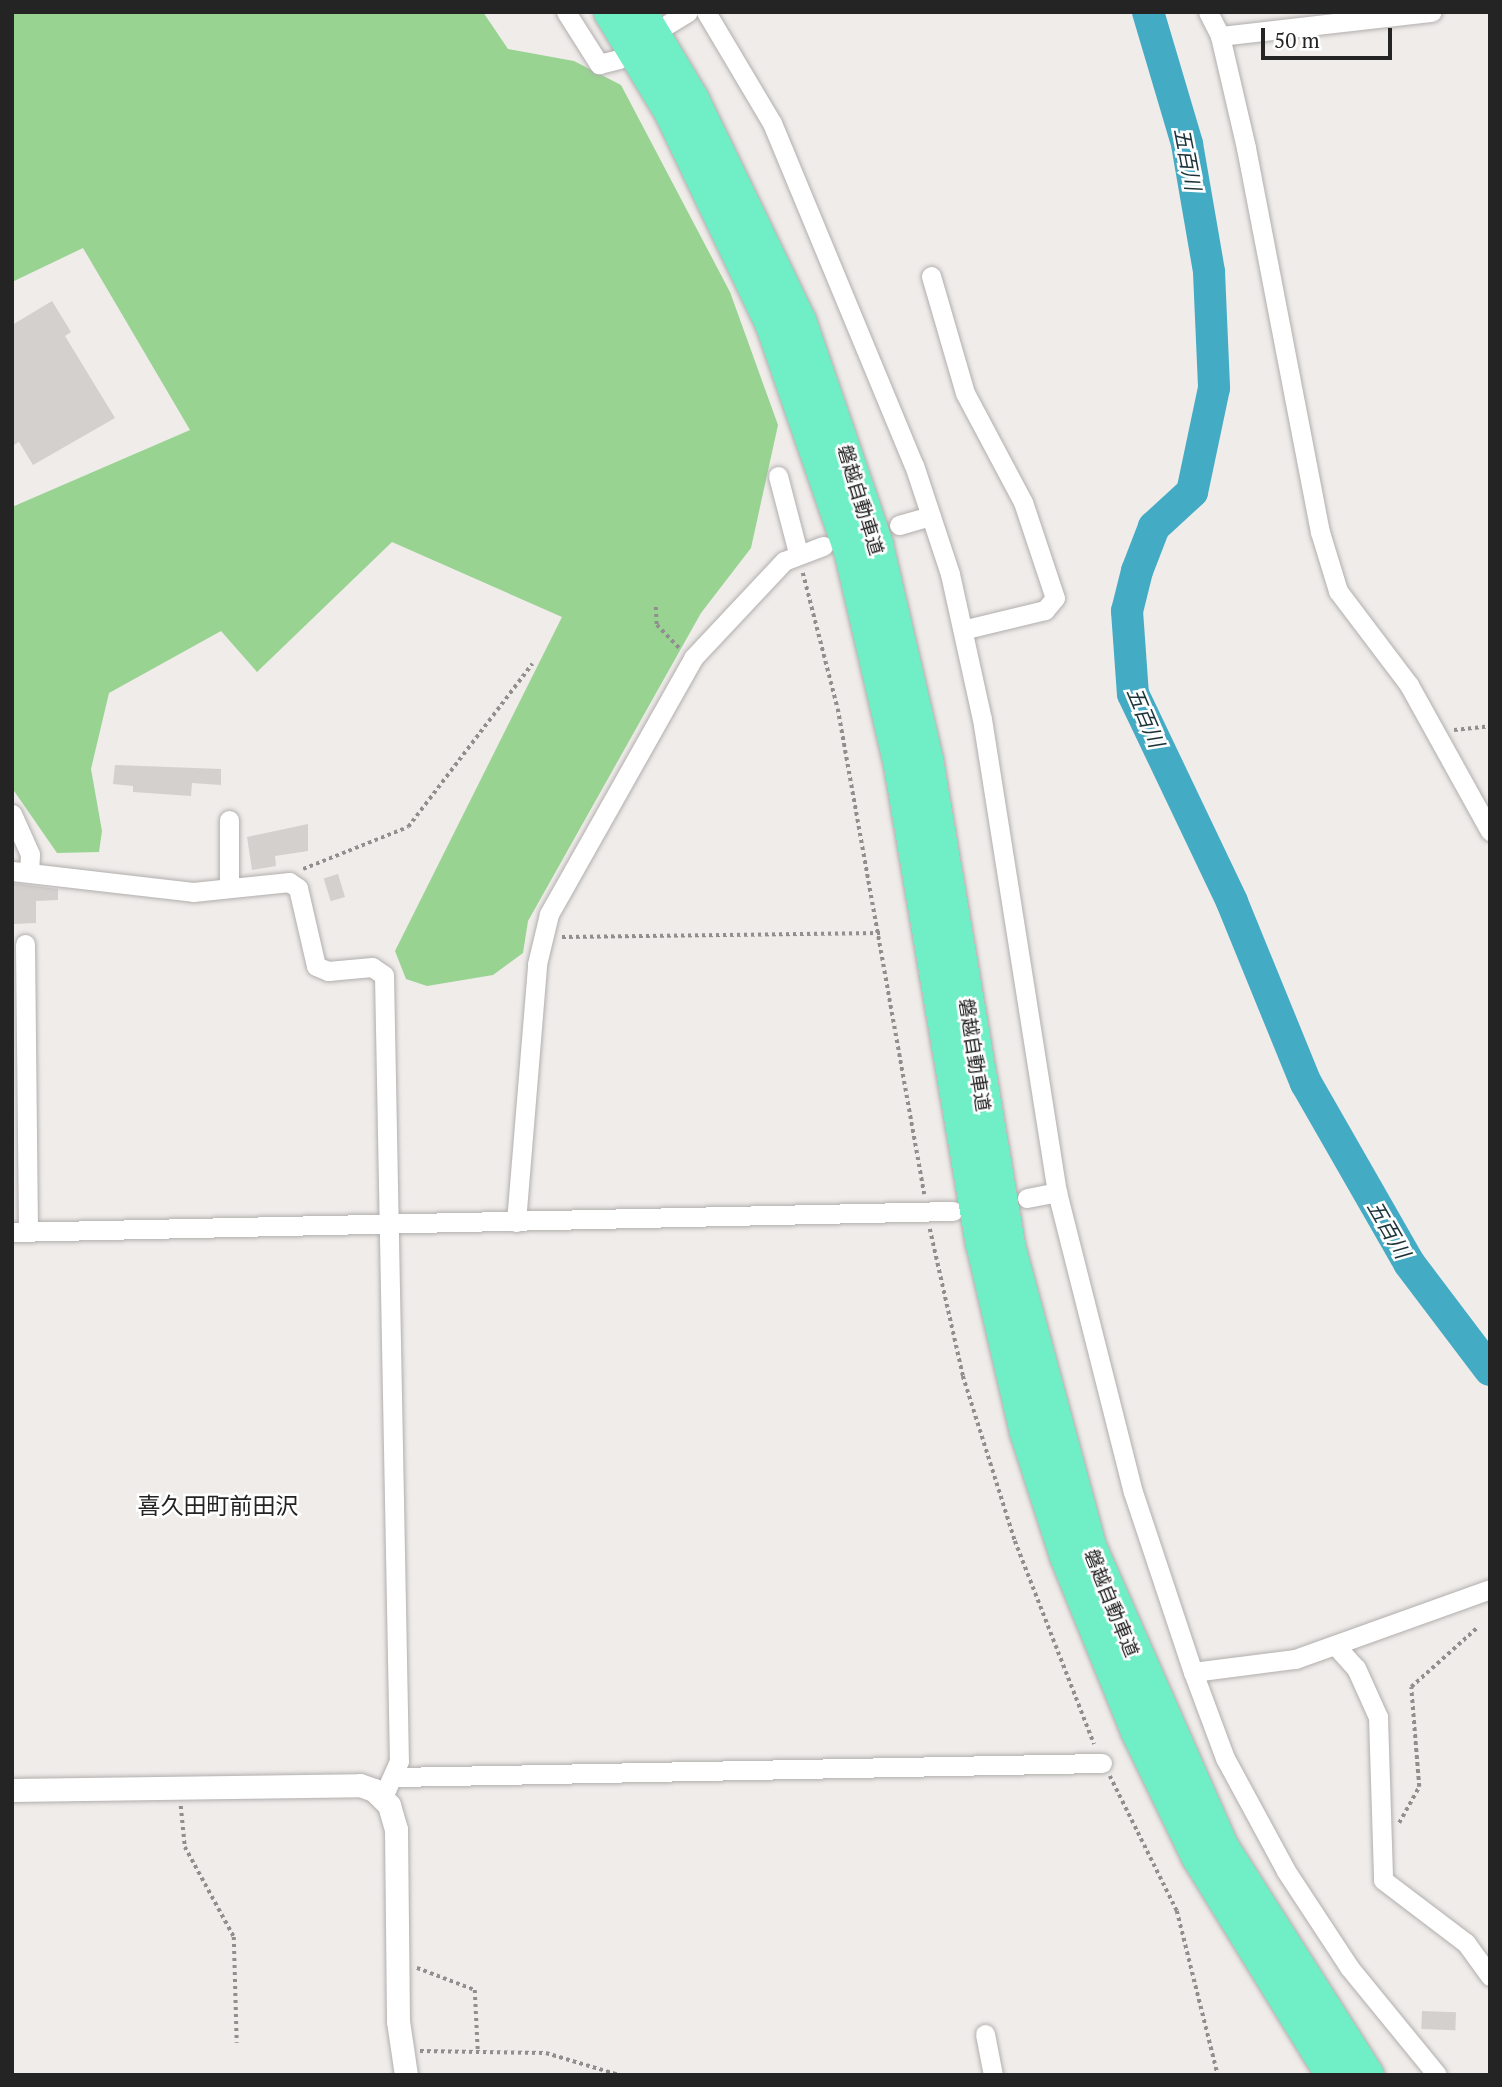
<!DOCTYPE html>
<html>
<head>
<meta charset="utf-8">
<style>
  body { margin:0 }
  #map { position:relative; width:1502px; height:2087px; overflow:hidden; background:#efecea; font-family:"PT Serif","Noto Sans JP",serif }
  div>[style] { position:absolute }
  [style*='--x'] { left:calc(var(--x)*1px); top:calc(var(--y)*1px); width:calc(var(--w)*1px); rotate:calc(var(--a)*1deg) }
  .green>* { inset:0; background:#98d391 }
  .river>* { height:32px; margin:-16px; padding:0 16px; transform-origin:16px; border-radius:16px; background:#44abc5 }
  .building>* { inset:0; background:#d3d0ce; transform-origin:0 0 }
  .path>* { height:3.5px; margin-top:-1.75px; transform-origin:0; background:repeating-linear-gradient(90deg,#918f8e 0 3.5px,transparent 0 7px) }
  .roads { filter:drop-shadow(0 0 2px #b1aead) drop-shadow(0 0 2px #b1aead) }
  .minor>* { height:19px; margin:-9.5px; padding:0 9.5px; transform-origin:9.5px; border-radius:9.5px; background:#fff }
  .tertiary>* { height:23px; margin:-11.5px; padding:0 11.5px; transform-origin:11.5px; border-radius:11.5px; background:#fff }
  .motorway>* { height:33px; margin:-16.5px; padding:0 16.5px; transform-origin:16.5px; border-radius:16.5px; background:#70eec5 }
  span { translate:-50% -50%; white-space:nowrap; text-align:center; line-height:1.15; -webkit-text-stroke:5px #fff; paint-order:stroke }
  .street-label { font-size:19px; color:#252424 }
  .water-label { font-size:21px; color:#1c333a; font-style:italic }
  .quarter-label { font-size:23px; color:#252424 }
  .frame { position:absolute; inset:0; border:14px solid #252424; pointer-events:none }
  .scale { position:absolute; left:1261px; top:28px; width:131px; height:32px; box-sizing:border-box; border:4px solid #252424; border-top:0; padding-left:9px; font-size:21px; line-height:24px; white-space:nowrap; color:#252424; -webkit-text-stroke:5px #fff; paint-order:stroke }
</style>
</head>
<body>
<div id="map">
  <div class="green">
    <i style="clip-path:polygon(12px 12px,483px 12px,508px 49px,574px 61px,621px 85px,730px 292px,778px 425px,751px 548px,701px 613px,528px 921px,523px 953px,493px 975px,427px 986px,406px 979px,395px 951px,562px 617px,392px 542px,257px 672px,221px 631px,109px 693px,91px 769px,102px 831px,99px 852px,57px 853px,12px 788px,12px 507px,190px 430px,83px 248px,12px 282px)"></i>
  </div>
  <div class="river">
    <i style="--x:1148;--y:12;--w:138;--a:73.5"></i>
    <i style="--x:1187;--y:144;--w:130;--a:80.2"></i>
    <i style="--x:1209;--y:272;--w:116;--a:87.5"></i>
    <i style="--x:1214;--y:388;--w:106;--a:101.9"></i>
    <i style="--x:1192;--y:492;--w:52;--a:137.4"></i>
    <i style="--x:1154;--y:527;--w:47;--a:111.1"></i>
    <i style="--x:1137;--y:571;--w:41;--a:104"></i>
    <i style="--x:1127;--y:611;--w:83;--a:85.9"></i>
    <i style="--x:1133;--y:694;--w:230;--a:64.5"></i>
    <i style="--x:1232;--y:902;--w:196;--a:67.8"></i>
    <i style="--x:1306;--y:1083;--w:207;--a:60.2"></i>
    <i style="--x:1409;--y:1263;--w:134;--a:52.9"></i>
  </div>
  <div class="building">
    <i style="clip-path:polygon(52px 301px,71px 332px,65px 336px,115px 418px,33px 465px,19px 442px,12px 446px,12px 325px)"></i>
    <i style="clip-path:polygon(115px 765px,221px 769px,221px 785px,192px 783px,191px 796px,133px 792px,133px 786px,113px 784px)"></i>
    <i style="clip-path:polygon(308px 824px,308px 851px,275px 856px,276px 866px,252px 870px,247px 837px)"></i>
    <i style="left:338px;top:874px;width:24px;height:15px;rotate:73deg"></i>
    <i style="clip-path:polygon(12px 883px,58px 889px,58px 900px,36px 901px,36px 923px,12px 924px)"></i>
    <i style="left:1422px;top:2011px;width:34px;height:18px;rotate:2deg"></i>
  </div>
  <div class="path">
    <i style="--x:803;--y:573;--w:140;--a:75.6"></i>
    <i style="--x:838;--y:709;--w:493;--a:79.9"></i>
    <i style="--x:656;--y:607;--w:18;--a:87"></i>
    <i style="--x:657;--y:625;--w:32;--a:46"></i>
    <i style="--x:1454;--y:730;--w:36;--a:-6"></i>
    <i style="--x:303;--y:869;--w:113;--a:-21.8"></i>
    <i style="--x:408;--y:827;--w:205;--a:-52.7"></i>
    <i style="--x:562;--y:937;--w:318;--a:-0.7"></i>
    <i style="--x:930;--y:1229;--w:151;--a:77.3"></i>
    <i style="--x:963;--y:1376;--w:173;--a:72.5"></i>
    <i style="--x:1015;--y:1541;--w:218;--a:68.7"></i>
    <i style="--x:1110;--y:1776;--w:151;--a:63.6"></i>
    <i style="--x:1177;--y:1911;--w:169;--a:76"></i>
    <i style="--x:181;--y:1806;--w:41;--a:84.4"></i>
    <i style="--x:185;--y:1847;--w:102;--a:61.4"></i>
    <i style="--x:234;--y:1937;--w:106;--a:88.4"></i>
    <i style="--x:1399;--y:1823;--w:41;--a:-60.9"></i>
    <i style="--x:1419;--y:1787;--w:100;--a:-94.6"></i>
    <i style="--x:1411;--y:1687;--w:89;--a:-41.8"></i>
    <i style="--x:417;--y:1968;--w:62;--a:20.8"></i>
    <i style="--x:475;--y:1990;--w:61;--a:87.2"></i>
    <i style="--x:420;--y:2051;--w:126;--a:0.9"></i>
    <i style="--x:546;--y:2053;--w:76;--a:16.8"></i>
  </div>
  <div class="roads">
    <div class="minor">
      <i style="--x:566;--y:12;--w:62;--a:57.6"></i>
      <i style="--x:599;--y:64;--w:21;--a:-14"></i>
      <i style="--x:706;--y:12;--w:129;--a:59.3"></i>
      <i style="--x:772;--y:123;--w:370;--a:67.5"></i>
      <i style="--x:914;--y:465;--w:115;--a:71.7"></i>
      <i style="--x:950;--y:574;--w:148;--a:77.6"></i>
      <i style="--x:982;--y:719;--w:479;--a:81"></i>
      <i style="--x:1057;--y:1192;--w:309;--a:75.8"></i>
      <i style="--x:1133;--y:1492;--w:190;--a:71.6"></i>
      <i style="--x:1193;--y:1672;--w:92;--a:69.6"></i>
      <i style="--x:1225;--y:1758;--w:128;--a:61.6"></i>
      <i style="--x:1286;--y:1871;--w:115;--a:56.7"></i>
      <i style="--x:1349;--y:1967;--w:139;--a:50.8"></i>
      <i style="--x:1208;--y:12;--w:27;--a:63"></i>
      <i style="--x:1220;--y:36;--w:115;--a:76.9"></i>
      <i style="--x:1246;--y:148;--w:391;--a:79.1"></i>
      <i style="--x:1320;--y:532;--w:62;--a:73"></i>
      <i style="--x:1338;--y:591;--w:118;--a:52.9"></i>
      <i style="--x:1409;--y:685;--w:167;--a:61"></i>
      <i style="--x:668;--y:24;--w:23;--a:-31"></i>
      <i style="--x:1220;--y:36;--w:213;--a:-6.5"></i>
      <i style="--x:931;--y:276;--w:122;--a:73.8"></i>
      <i style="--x:965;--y:393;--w:123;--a:62"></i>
      <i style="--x:1023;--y:502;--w:101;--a:71.6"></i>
      <i style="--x:1055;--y:598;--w:16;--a:130"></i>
      <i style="--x:1045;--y:610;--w:81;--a:166.5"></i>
      <i style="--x:778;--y:476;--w:80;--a:75.4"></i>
      <i style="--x:899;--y:525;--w:33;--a:-16"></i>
      <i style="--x:12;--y:814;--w:44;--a:65.8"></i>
      <i style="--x:30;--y:854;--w:17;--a:93"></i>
      <i style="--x:229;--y:820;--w:67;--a:90"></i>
      <i style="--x:12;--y:871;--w:182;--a:6.6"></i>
      <i style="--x:193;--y:892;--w:97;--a:-5.9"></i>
      <i style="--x:289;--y:882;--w:11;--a:34"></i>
      <i style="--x:298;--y:888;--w:80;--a:77"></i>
      <i style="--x:316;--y:966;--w:13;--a:23"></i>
      <i style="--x:328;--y:971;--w:44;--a:-5.2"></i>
      <i style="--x:372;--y:967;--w:14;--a:34"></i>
      <i style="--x:384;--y:975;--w:786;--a:88.91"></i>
      <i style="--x:399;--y:1761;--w:39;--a:114"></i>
      <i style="--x:25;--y:944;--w:288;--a:89.4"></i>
      <i style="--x:1027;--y:1198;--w:31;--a:-11"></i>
      <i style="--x:516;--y:1222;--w:259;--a:-85.3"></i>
      <i style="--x:537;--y:964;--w:51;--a:-76.5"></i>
      <i style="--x:549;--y:914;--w:294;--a:-60.6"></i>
      <i style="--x:693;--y:658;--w:133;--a:-46.8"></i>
      <i style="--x:784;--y:561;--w:42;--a:-21"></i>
      <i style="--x:12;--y:1232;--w:941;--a:-1.28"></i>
      <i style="--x:1335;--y:1645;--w:31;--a:48"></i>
      <i style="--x:1356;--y:1668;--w:54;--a:65.8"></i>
      <i style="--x:1378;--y:1717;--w:163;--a:88.2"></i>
      <i style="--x:1383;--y:1880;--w:104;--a:37.2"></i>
      <i style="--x:1466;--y:1943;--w:41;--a:54"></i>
      <i style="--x:1193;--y:1672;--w:103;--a:-7.3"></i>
      <i style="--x:1295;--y:1659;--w:207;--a:-19.7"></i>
      <i style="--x:396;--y:1777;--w:706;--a:-1.14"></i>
      <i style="--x:985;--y:2034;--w:42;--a:79"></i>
    </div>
    <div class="tertiary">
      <i style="--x:12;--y:1790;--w:348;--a:-0.8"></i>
      <i style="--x:360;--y:1785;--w:15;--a:20"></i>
      <i style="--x:374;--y:1790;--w:21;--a:45"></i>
      <i style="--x:389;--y:1805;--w:25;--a:74"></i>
      <i style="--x:396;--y:1829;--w:192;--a:89.4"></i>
      <i style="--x:398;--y:2021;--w:55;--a:81.6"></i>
    </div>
    <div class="motorway">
      <i style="--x:610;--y:12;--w:116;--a:58.8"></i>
      <i style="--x:670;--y:111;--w:237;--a:64.5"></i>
      <i style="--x:772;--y:325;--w:238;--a:70.9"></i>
      <i style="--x:850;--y:550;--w:221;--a:76.9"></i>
      <i style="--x:900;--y:765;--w:485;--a:80.3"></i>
      <i style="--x:982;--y:1243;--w:194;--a:76.9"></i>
      <i style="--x:1026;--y:1432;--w:130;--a:72.1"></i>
      <i style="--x:1066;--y:1556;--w:189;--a:67.9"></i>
      <i style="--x:1137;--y:1731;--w:140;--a:64.2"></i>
      <i style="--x:1198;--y:1857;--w:256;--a:58.4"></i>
      <i style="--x:640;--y:12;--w:101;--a:59.1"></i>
      <i style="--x:692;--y:99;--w:246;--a:64.2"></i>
      <i style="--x:799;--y:320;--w:237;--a:71"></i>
      <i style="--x:876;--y:544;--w:221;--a:76.9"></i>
      <i style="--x:926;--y:759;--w:493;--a:80.4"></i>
      <i style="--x:1008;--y:1245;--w:314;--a:74.9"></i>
      <i style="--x:1090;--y:1548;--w:327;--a:66.2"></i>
      <i style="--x:1222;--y:1847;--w:270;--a:57.5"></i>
    </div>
  </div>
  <div class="street-label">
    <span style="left:861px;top:500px;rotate:73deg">磐越自動車道</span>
    <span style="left:975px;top:1055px;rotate:81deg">磐越自動車道</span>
    <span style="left:1112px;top:1603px;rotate:68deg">磐越自動車道</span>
  </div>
  <div class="water-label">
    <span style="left:1188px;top:159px;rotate:79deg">五百川</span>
    <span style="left:1146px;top:717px;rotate:67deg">五百川</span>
    <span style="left:1389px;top:1229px;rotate:60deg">五百川</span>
  </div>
  <div class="quarter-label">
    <span style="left:218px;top:1506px">喜久田町前田沢</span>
  </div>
  <div class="frame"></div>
  <div class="scale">50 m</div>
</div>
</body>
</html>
